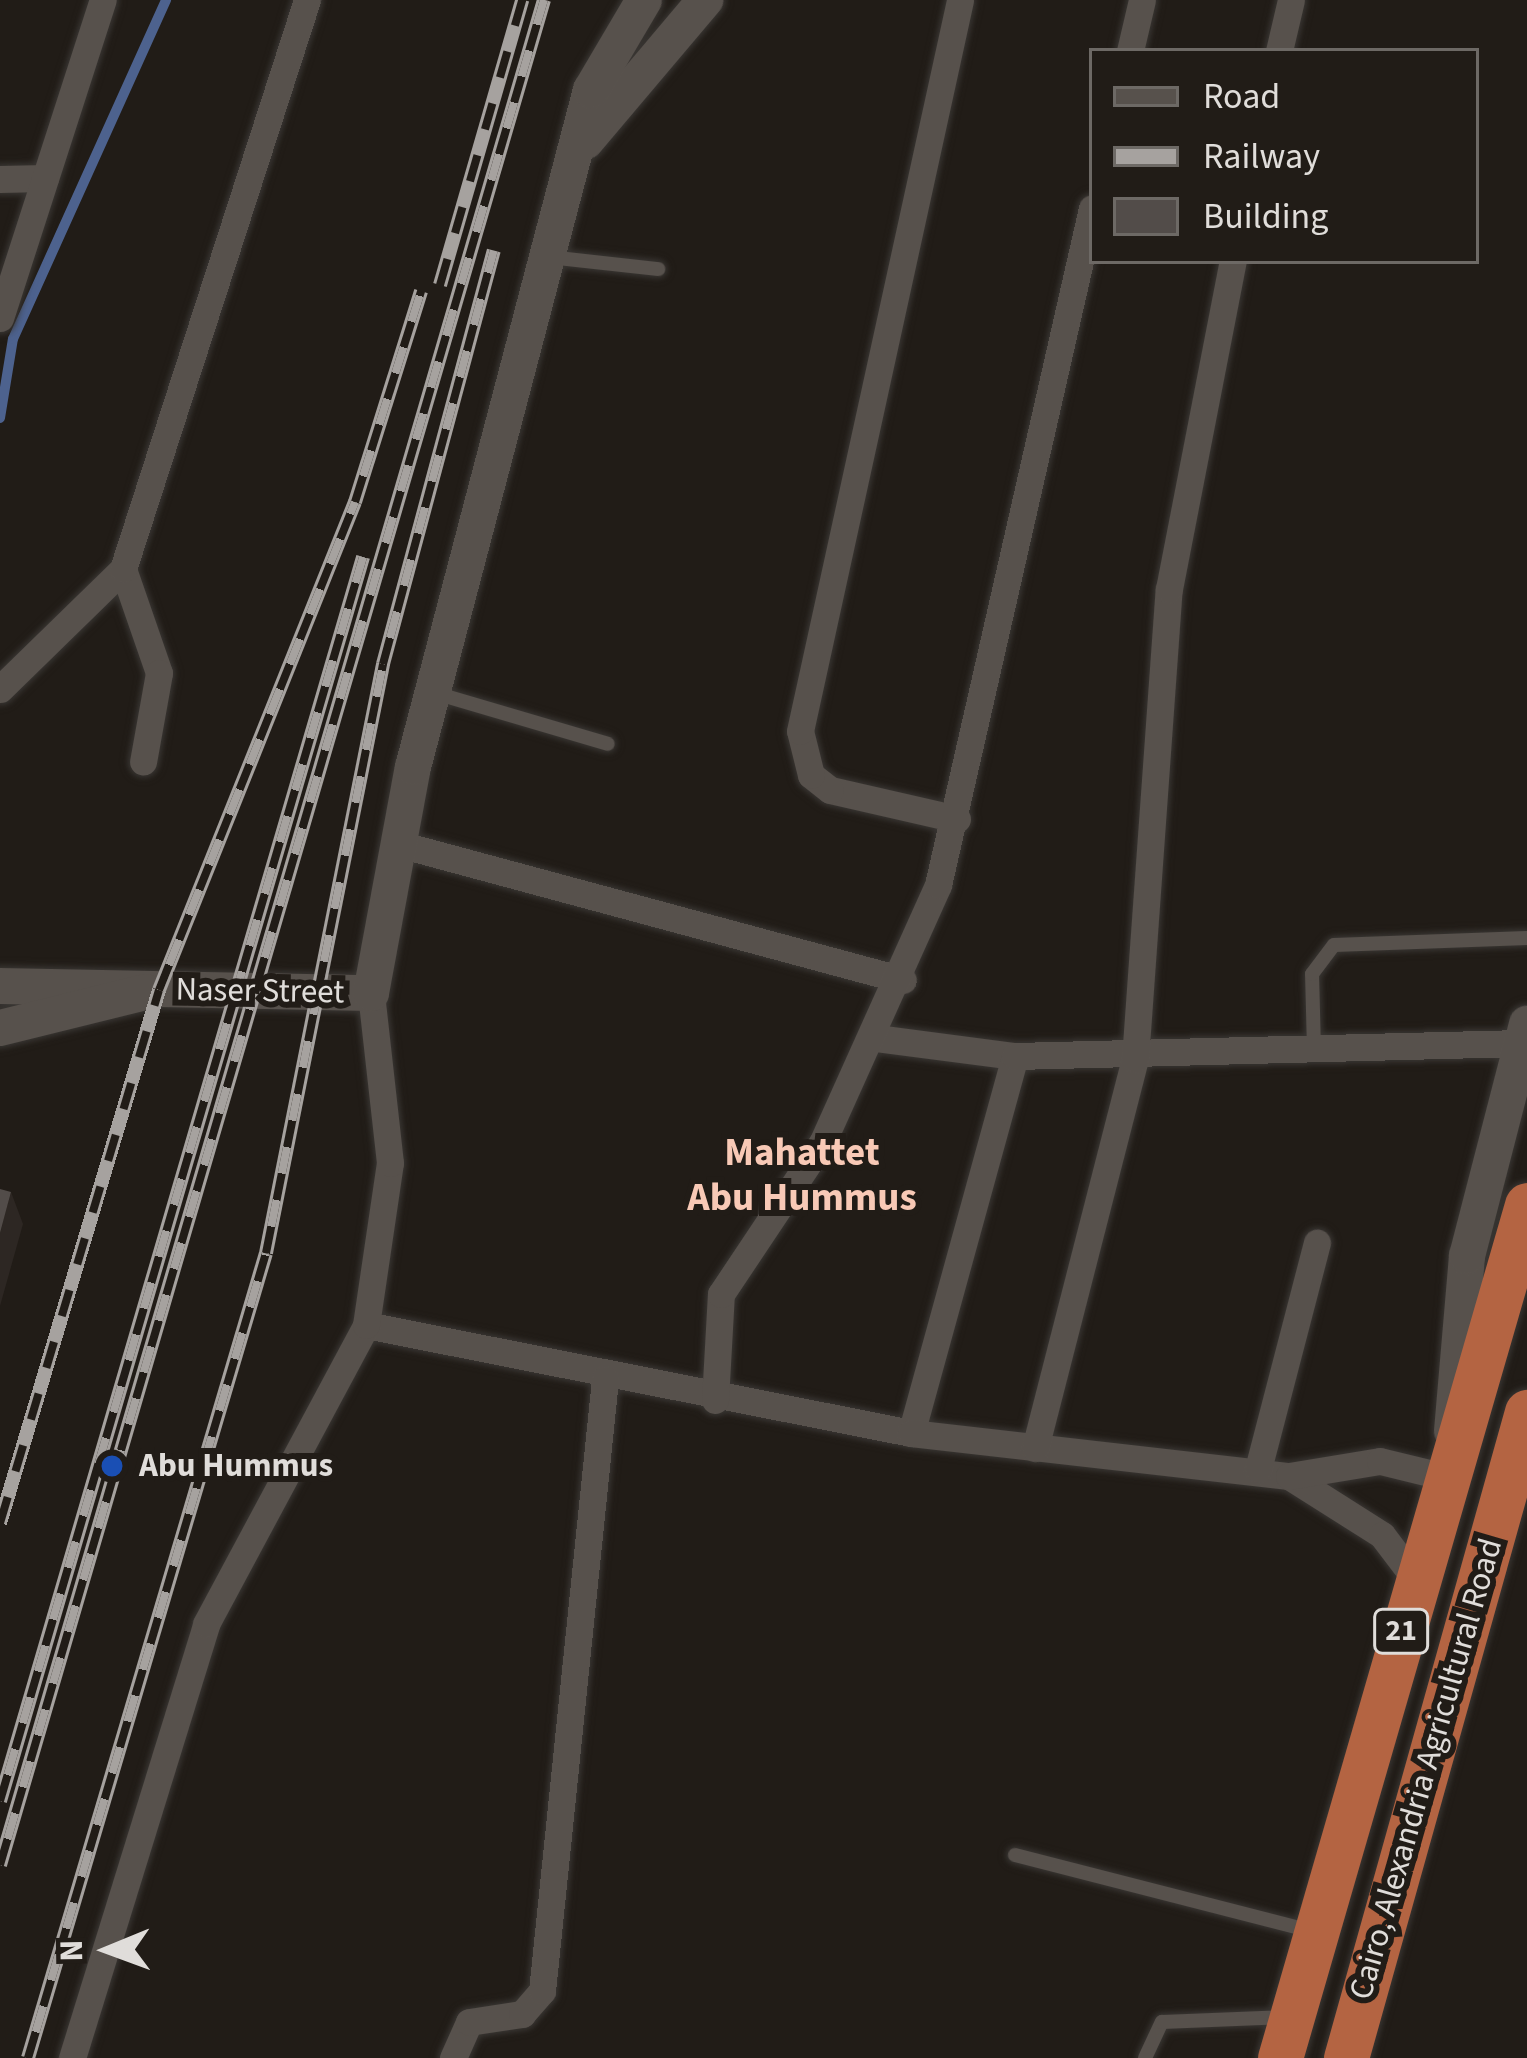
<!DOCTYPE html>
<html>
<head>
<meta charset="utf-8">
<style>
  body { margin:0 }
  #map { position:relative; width:1527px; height:2058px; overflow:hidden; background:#211c17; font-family:"Source Sans 3",sans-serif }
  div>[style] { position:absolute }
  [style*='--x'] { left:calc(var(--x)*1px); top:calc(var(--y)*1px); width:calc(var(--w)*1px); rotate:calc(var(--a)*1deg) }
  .stream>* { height:10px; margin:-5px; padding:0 5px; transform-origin:5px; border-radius:5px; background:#4d628e }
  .roads { filter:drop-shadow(0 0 3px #393633) drop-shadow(0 0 3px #393633) }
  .service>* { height:14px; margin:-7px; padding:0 7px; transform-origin:7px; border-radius:7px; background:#57514c }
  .minor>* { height:27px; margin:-13.5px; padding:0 13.5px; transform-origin:13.5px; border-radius:13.5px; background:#57514c }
  .tertiary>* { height:36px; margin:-18px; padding:0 18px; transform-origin:18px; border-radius:18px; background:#57514c }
  .trunk>* { height:45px; margin:-22.5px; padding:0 22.5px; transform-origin:22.5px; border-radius:22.5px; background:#b46442 }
  .rail>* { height:14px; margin-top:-7px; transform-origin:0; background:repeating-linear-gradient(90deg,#211c17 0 27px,#a6a29f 0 54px); box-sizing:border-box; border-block:3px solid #a6a29f }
  .shaded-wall>* { inset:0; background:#2d2723 }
  .building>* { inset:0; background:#524c49 }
  .dots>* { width:33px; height:33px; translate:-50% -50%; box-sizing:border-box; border:6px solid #211c17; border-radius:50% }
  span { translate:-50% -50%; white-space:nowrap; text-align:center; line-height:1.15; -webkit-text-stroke:12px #211c17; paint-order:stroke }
  .shield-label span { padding:3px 9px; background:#211c17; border:3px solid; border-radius:9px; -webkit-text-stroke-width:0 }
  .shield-label { font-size:30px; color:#e0ddda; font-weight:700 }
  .street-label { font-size:33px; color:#e0ddda }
  .poi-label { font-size:33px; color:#e0ddda; font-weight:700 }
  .left { translate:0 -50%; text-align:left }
  .quarter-label { font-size:39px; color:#f8c9b6; font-weight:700 }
  .legend { position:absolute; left:1089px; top:48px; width:390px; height:216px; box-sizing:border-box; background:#211c17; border:3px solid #6d6965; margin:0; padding:15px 21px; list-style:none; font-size:36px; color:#e0ddda }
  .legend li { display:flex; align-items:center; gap:24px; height:60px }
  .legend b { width:60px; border:3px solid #6d6965 }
  .north { position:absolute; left:48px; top:1890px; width:120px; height:120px; -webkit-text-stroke:9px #211c17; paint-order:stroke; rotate:269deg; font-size:33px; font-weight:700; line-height:48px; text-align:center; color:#e0ddda }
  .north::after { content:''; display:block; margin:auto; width:42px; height:54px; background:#e0ddda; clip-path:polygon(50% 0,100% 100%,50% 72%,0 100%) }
</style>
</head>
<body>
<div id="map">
  <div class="stream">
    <i style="--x:0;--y:418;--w:80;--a:-80.7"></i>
    <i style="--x:13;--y:339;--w:372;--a:-65.7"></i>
  </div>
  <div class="roads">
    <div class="service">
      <i style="--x:549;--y:257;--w:110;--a:6.3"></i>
      <i style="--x:435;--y:693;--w:180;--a:16.4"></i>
      <i style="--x:1314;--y:1049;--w:75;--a:-91.5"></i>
      <i style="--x:1312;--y:974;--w:36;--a:-53"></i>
      <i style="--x:1334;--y:945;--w:193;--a:-2.1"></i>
      <i style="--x:1015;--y:1855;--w:307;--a:14.4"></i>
      <i style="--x:1145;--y:2058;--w:40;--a:-65"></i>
      <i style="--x:1162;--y:2022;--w:125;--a:-2.3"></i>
    </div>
    <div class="minor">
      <i style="--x:1130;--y:51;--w:52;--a:-76.8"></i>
      <i style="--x:1279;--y:51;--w:52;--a:-76.8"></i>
      <i style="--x:0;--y:179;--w:45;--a:-1.3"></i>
      <i style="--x:0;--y:318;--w:334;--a:-72.1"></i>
      <i style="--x:123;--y:569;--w:110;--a:70.9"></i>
      <i style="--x:159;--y:673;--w:90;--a:100.2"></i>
      <i style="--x:0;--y:689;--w:172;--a:-44.3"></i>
      <i style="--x:123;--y:569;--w:598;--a:-72.08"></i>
      <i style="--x:957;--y:819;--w:130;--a:-167.1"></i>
      <i style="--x:830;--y:790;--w:24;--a:-142"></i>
      <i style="--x:811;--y:775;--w:45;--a:-104"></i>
      <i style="--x:800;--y:731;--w:748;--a:-77.65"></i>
      <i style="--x:395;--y:843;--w:526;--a:15.09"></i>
      <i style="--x:876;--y:1038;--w:140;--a:7.4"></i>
      <i style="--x:1015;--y:1056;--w:391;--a:105.4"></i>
      <i style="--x:1015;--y:1056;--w:507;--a:-1.47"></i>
      <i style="--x:366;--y:1325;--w:556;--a:11.21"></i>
      <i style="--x:911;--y:1433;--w:380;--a:6.5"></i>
      <i style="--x:1289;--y:1476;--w:110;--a:32.4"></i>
      <i style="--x:1382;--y:1535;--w:56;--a:52.9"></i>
      <i style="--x:715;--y:1400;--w:106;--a:-86.8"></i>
      <i style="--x:721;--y:1294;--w:184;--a:-56.3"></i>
      <i style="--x:823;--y:1141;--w:281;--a:-65.8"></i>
      <i style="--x:938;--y:885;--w:694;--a:-77.18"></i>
      <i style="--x:1035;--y:1448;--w:402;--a:-75.6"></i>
      <i style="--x:1135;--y:1059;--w:471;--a:-85.9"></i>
      <i style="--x:1169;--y:589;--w:334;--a:-79"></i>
      <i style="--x:1258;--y:1469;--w:234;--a:-75.4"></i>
      <i style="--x:1289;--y:1476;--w:92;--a:-9.4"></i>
      <i style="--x:1380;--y:1461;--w:67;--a:13.8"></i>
      <i style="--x:72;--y:2058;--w:454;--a:-72.8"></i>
      <i style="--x:206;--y:1624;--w:339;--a:-61.8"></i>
      <i style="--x:366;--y:1325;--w:164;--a:-81.6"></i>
      <i style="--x:390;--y:1163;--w:171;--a:-96.4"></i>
      <i style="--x:453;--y:2058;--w:39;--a:-66"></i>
      <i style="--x:469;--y:2022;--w:54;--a:-8.6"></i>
      <i style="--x:522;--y:2014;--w:30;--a:-49"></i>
      <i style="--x:542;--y:1991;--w:615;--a:-84.12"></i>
    </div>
    <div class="tertiary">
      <i style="--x:586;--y:141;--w:185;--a:-49.8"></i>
      <i style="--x:0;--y:986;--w:371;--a:1.1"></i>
      <i style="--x:371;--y:993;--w:230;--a:-79.5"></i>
      <i style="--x:413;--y:767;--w:700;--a:-75.27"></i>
      <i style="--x:591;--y:90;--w:104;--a:-59.5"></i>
      <i style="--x:0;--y:1028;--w:150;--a:-13.9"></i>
      <i style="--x:1452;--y:1431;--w:176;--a:-85.1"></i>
      <i style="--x:1467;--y:1256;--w:240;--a:-75.5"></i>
    </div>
    <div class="trunk">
      <i style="--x:1280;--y:2058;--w:888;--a:-73.85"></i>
      <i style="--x:1346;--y:2058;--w:671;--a:-74.35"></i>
    </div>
  </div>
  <div class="rail">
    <i style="--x:440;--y:285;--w:297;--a:-73.9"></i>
    <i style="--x:0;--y:1523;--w:556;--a:-73.39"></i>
    <i style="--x:159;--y:990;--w:526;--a:-68.12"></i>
    <i style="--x:355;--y:502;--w:221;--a:-72.6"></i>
    <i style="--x:0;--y:1801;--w:1296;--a:-73.73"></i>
    <i style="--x:0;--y:1865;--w:1943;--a:-73.74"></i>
    <i style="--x:28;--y:2058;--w:839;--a:-73.53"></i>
    <i style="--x:266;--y:1253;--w:601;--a:-78.76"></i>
    <i style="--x:383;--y:664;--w:428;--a:-75"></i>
  </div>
  <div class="shaded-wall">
    <i style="clip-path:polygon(11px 1192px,23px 1224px,0 1306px,0 1233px)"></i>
  </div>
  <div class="building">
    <i style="clip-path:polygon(0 1189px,11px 1192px,0 1233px)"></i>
  </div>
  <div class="dots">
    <i style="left:112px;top:1466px;background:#1a4fb4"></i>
  </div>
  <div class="shield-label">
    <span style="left:1401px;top:1631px">21</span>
  </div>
  <div class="street-label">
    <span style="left:260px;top:991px;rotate:1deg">Naser Street</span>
    <span style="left:1426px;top:1769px;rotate:-74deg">Cairo, Alexandria Agricultural Road</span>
  </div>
  <div class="poi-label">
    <span class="left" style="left:139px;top:1466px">Abu Hummus</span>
  </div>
  <div class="quarter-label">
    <span style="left:802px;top:1176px">Mahattet<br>Abu Hummus</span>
  </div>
  <ul class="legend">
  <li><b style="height:15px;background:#57514c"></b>Road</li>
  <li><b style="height:15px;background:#a6a29f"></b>Railway</li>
  <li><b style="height:33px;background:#524c49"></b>Building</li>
  </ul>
  <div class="north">N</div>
</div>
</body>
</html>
